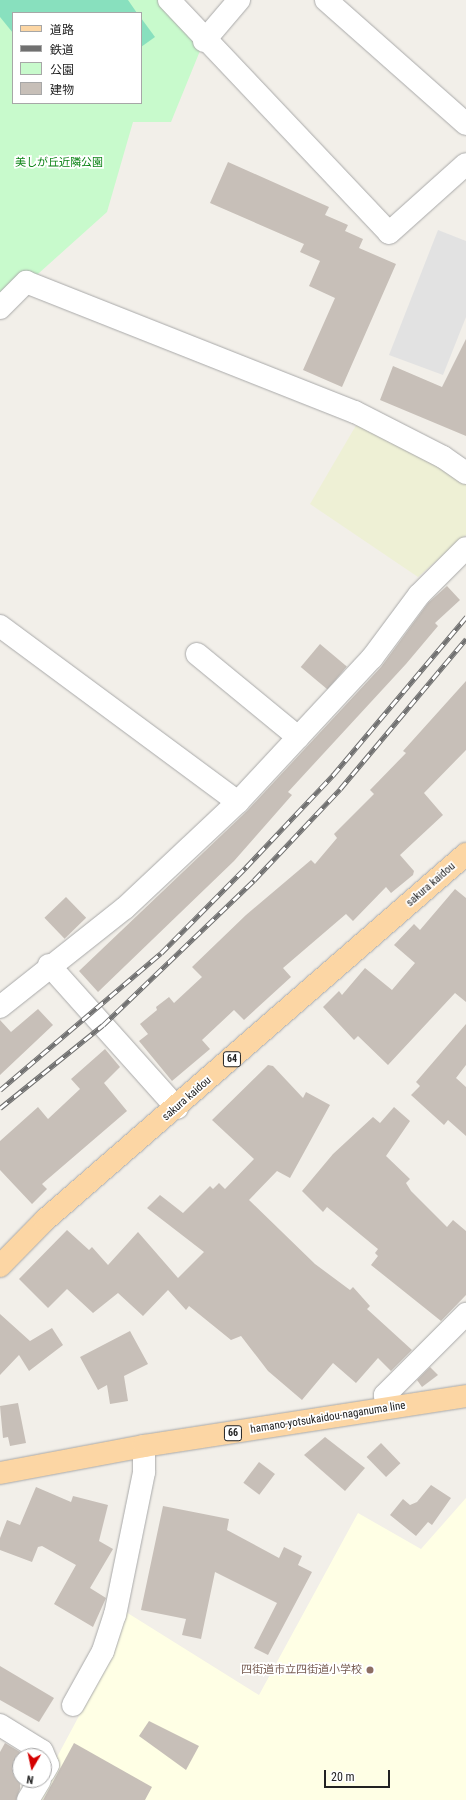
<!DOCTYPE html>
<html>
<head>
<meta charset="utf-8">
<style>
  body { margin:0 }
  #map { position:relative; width:466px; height:1800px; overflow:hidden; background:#f2efe9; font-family:"Roboto Condensed","Noto Sans JP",sans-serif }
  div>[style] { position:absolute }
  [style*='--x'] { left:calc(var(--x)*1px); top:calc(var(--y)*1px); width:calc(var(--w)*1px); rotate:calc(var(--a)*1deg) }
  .education>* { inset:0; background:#ffffe5 }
  .farmland>* { inset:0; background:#eef0d5 }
  .park>* { inset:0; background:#c8facc }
  .pitch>* { inset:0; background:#88e0be }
  .parking>* { inset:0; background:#e2e2e2 }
  .building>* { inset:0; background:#c7bfb8; transform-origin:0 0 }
  .roads { filter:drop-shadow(0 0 1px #a9a9a9) drop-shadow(0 0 1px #a9a9a9) }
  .minor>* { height:22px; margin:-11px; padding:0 11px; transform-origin:11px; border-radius:11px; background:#fff }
  .major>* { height:22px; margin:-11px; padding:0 11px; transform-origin:11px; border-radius:11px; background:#fcd6a4 }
  .rail>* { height:4.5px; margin-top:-2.25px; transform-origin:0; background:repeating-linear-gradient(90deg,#fff 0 9px,#707070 0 18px); box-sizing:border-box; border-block:1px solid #707070 }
  .dots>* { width:11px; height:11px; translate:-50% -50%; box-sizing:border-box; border:2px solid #fff; border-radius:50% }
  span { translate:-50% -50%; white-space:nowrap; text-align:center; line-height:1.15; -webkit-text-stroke:3.5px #fff; paint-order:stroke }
  .shield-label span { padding:1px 3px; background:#fff; border:1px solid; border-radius:3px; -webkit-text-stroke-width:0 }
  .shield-label { font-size:10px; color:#222; font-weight:700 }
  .park-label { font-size:11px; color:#0c8416 }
  .street-label { font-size:11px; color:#222 }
  .education-label { font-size:11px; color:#785e54 }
  .right { translate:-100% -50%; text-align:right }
  .legend { position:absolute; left:12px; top:12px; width:130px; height:92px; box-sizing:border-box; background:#fff; border:1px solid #a7a7a7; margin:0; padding:5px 7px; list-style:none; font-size:12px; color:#222 }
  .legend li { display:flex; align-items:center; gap:8px; height:20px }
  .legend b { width:20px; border:1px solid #a7a7a7 }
  .north { position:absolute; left:12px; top:1748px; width:40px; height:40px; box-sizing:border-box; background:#fff; border:1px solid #a7a7a7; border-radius:50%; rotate:189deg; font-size:11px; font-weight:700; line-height:16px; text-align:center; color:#222 }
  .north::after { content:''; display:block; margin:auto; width:14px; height:18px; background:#d40000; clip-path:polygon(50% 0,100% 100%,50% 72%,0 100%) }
  .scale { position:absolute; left:324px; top:1770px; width:66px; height:18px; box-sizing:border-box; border:2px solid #222; border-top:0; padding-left:5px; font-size:12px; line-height:14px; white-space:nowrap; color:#222; -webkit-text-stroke:3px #fff; paint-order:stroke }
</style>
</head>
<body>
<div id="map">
  <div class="education">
    <i style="clip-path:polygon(466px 1498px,466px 1800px,34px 1800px,117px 1645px,126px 1612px,259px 1695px,358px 1513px,421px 1549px)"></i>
  </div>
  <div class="farmland">
    <i style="clip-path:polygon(358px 422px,439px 462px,466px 483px,466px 535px,418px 577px,310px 504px)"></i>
  </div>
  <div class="park">
    <i style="clip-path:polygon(evenodd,0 0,169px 0,204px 41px,171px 122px,133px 122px,107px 212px,0 308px,0 0,13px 13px,141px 13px,141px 103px,13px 103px,13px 13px)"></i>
  </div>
  <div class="pitch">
    <i style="clip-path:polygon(0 0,128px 0,137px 13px,13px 13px,13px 33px,0 17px)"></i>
    <i style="clip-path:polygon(141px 18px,155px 37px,141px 47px)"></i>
  </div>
  <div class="parking">
    <i style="clip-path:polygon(438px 230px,466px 241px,466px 317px,443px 375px,389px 355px)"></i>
  </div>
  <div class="building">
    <i style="clip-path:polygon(228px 162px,329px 207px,325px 215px,348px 225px,345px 231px,363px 239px,359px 248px,396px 264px,342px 387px,303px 370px,335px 298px,309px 286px,320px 261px,300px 252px,304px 244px,210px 203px)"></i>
    <i style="clip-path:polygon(466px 339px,466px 436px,380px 400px,393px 366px,442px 387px)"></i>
    <i style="clip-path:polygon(447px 586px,460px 600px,435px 623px,438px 626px,406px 664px,288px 792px,292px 795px,234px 861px,98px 992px,79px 971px,247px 811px,381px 667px,428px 603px)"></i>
    <i style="left:320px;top:644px;width:35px;height:30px;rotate:40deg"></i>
    <i style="clip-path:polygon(466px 681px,466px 750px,424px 793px,443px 815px,400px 855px,414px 871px,413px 875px,391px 893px,386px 887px,353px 921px,346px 914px,283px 968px,291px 977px,244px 1020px,234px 1010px,202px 1040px,210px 1049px,172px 1081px,139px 1041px,148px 1034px,140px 1024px,157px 1010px,156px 1007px,169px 997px,174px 1003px,202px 977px,192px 967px,246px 915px,311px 860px,315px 864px,337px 838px,334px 834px,374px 794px,370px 790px,406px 753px,403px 751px)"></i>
    <i style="clip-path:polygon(455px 889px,466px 898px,466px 1002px,455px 993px,388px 1065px,358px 1036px,354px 1040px,323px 1007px,339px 991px,342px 995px,365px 968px,392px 990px,415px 963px,394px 945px,414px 924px,420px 930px)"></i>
    <i style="left:66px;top:897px;width:29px;height:30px;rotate:46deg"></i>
    <i style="clip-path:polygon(38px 1009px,53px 1025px,0 1075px,0 1020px,11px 1032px)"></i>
    <i style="clip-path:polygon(466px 1024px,466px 1065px,456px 1078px,466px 1087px,466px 1136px,448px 1120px,444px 1125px,411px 1095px,420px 1086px,416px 1082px)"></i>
    <i style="clip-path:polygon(105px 1049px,120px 1067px,104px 1083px,127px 1111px,42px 1184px,47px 1189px,32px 1204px,0 1170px,0 1141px,38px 1107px,48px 1119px,80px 1089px,71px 1079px)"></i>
    <i style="clip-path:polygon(268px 1065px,273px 1066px,303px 1098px,306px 1092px,330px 1105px,290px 1178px,277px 1171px,249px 1200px,315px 1264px,350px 1290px,353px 1287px,370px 1306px,367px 1309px,412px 1350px,391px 1371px,378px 1358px,356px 1383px,333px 1363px,302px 1400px,268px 1371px,241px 1336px,231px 1340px,189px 1306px,186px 1310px,168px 1290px,143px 1316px,118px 1293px,93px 1313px,67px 1289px,48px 1308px,19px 1279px,67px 1230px,89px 1250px,92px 1247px,108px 1265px,138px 1232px,178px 1278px,204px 1252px,147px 1208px,160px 1195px,183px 1213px,210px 1186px,213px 1189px,219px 1183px,225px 1189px,254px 1159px,212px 1120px)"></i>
    <i style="clip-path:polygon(394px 1107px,410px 1121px,386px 1156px,410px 1179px,406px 1183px,411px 1191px,447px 1227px,453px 1220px,466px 1231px,466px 1295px,441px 1321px,371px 1265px,378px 1256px,375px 1253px,378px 1249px,327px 1207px,323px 1212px,302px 1191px,333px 1154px,373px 1117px,380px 1123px)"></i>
    <i style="clip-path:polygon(0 1314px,30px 1341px,52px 1328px,63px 1345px,29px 1371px,19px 1355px,0 1375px)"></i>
    <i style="clip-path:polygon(130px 1331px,148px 1364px,124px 1376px,128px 1401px,110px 1404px,107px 1385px,98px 1390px,80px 1357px)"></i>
    <i style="clip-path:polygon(430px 1367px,438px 1375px,422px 1387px,417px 1380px)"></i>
    <i style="clip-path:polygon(18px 1403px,26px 1443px,10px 1446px,8px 1437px,3px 1438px,0 1406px)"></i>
    <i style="clip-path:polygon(325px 1437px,365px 1468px,345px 1491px,304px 1455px)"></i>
    <i style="left:381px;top:1443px;width:28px;height:20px;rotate:46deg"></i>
    <i style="left:259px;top:1462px;width:20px;height:26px;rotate:37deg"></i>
    <i style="clip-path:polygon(431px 1485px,451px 1498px,432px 1525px,428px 1522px,416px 1536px,390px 1515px,403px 1499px,410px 1505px,417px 1502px)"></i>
    <i style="clip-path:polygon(36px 1487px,71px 1502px,73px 1496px,108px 1505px,99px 1541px,113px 1549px,90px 1588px,106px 1598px,93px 1627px,54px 1604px,76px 1565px,42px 1546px,38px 1547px,32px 1562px,0 1550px,0 1538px,7px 1520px,20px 1525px)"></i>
    <i style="clip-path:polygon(163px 1506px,229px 1519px,227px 1530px,279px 1558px,284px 1547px,302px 1556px,298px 1565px,312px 1572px,268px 1655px,254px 1648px,277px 1603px,215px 1572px,201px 1639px,182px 1635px,186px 1619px,141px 1610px)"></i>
    <i style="clip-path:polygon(0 1666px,54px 1698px,39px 1722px,0 1700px)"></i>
    <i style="clip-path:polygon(149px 1721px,199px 1746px,186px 1770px,139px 1736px)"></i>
    <i style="clip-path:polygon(5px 1743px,20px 1752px,20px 1789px,16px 1800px,0 1800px,0 1752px)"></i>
    <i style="clip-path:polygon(74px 1743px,152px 1787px,145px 1800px,43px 1800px)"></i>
  </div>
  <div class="roads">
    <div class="minor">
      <i style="--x:169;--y:0;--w:320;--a:46.6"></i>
      <i style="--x:389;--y:233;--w:103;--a:-41.9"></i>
      <i style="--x:326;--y:0;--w:187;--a:41.5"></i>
      <i style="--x:204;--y:41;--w:54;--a:-49.5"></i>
      <i style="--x:0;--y:308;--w:37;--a:-45"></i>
      <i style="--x:26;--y:282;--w:354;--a:21.6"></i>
      <i style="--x:355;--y:412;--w:99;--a:27.1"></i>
      <i style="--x:443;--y:457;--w:28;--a:35"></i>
      <i style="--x:0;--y:626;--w:296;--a:36.5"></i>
      <i style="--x:197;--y:654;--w:131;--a:39.4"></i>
      <i style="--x:49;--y:965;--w:192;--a:48.2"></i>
      <i style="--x:0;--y:1007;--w:159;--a:-38.4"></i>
      <i style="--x:125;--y:908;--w:155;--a:-43.2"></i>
      <i style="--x:238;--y:802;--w:197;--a:-47.1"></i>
      <i style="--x:372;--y:658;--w:79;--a:-53.3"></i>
      <i style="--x:419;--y:595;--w:66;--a:-45"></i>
      <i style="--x:387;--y:1408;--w:13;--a:-99"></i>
      <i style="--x:385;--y:1395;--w:115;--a:-45"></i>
      <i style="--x:73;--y:1705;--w:62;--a:-60.9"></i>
      <i style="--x:103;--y:1651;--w:38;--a:-72"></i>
      <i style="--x:115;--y:1615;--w:146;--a:-78.5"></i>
      <i style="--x:144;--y:1472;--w:26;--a:-90"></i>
      <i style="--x:0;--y:1725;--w:49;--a:31.8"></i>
      <i style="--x:42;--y:1751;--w:15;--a:67"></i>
      <i style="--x:48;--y:1765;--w:8;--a:120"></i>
      <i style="--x:28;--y:1800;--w:23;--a:-59"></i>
    </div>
    <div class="major">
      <i style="--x:0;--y:1266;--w:64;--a:-45.6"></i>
      <i style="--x:45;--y:1220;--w:558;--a:-41"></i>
      <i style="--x:0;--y:1473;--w:147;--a:-10.6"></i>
      <i style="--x:144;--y:1446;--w:326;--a:-8.8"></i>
    </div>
  </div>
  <div class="rail">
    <i style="--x:0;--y:1090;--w:211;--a:-40.4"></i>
    <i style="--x:161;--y:953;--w:121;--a:-45.3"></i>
    <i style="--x:246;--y:867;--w:127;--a:-46.6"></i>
    <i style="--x:333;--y:775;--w:207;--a:-49.9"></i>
    <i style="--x:0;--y:1108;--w:132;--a:-38.9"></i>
    <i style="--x:103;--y:1025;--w:209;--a:-43.8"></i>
    <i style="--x:254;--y:880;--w:125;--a:-46.6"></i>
    <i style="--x:340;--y:789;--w:196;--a:-50"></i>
  </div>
  <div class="dots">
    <i style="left:370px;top:1670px;background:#8d6e63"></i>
  </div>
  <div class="shield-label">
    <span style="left:232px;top:1059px">64</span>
    <span style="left:233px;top:1433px">66</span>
  </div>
  <div class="park-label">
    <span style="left:59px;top:163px">美しが丘近隣公園</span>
  </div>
  <div class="street-label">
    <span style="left:431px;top:885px;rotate:-41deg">sakura kaidou</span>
    <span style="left:187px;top:1099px;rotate:-41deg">sakura kaidou</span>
    <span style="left:328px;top:1418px;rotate:-9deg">hamano-yotsukaidou-naganuma line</span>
  </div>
  <div class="education-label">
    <span class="right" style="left:362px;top:1670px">四街道市立四街道小学校</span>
  </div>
  <ul class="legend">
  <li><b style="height:5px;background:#fcd6a4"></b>道路</li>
  <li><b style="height:5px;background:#707070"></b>鉄道</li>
  <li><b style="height:11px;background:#c8facc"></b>公園</li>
  <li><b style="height:11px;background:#c7bfb8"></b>建物</li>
  </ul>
  <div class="north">N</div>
  <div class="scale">20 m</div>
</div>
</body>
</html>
